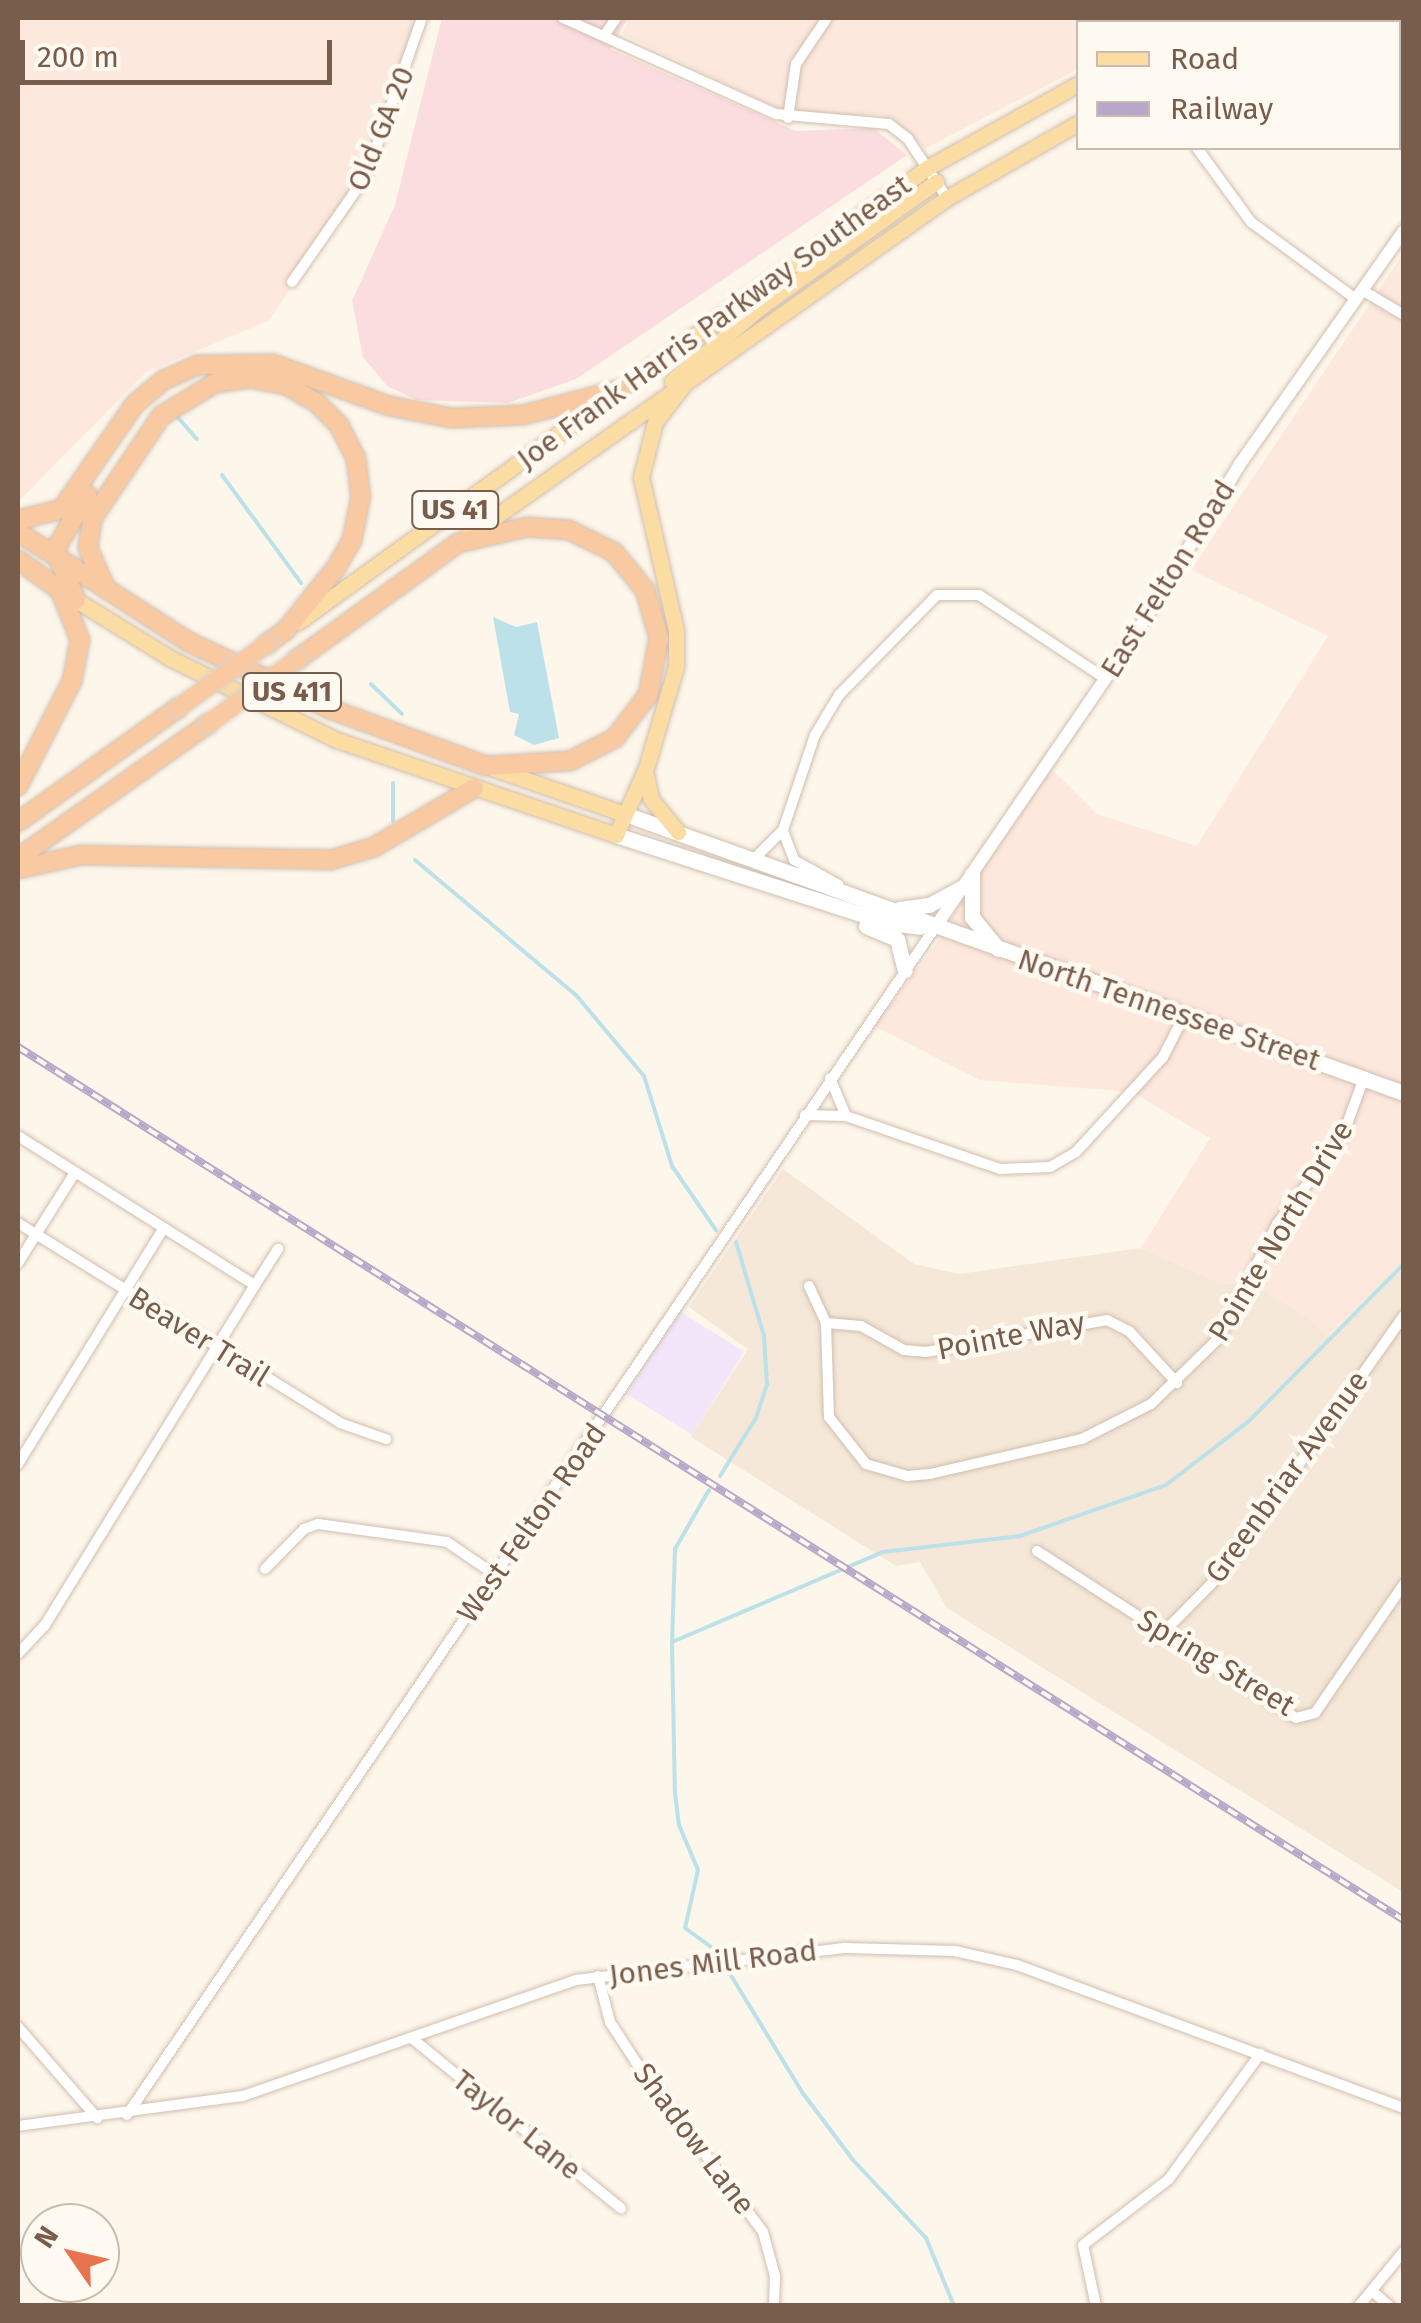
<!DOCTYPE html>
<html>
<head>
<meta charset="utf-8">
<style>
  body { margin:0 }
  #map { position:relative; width:1421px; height:2323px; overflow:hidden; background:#fdf6ea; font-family:"Fira Sans",sans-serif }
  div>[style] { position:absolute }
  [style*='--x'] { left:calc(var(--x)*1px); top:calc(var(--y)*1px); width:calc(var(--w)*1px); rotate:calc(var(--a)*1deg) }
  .residential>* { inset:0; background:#f5e8d8 }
  .commercial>* { inset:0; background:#fde8de }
  .education>* { inset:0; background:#f3e6fa; transform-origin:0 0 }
  .medical>* { inset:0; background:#fbdde0 }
  .water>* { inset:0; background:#bde1e8 }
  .stream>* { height:4px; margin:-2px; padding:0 2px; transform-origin:2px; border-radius:2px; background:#bde1e8 }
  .roads { filter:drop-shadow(0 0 2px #d0beaf) drop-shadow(0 0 2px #d0beaf) }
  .minor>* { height:10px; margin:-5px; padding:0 5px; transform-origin:5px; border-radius:5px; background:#fff }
  .tertiary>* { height:12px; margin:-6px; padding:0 6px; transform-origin:6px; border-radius:6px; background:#fff }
  .secondary>* { height:15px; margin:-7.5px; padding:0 7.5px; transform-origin:7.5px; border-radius:7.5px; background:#fff }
  .primary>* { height:15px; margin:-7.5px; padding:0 7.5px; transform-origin:7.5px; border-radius:7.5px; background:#fbdca3 }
  .trunk>* { height:18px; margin:-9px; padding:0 9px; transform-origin:9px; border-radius:9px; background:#f9caa2 }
  .rail>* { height:8px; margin-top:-4px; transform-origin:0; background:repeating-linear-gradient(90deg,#fffaf1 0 11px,#b9a7c9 0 22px); box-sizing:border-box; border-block:2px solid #b9a7c9 }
  .bridges { filter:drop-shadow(0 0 2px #d9d2cd) drop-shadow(0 0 2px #d9d2cd) }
  .trunk-bridge>* { height:18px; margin:-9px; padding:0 9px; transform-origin:9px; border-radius:9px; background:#f9caa2 }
  span { translate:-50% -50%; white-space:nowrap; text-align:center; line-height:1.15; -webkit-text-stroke:9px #fffaf1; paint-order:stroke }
  .shield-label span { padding:2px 8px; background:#fffaf1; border:2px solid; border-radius:8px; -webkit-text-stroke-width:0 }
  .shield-label { font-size:28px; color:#795d4c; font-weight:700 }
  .street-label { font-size:30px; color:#795d4c }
  .frame { position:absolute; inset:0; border:20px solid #795d4c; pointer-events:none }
  .legend { position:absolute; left:1076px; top:20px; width:325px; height:130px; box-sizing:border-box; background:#fffaf1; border:2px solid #c9bbaf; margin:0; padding:12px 18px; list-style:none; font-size:30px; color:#795d4c }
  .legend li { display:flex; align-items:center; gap:20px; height:50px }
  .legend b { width:50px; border:2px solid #c9bbaf }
  .north { position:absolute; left:20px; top:2203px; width:100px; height:100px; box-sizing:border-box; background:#fffaf1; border:2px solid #c9bbaf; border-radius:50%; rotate:304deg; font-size:28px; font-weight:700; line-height:40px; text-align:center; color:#795d4c }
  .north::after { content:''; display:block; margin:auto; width:35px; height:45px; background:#e8734f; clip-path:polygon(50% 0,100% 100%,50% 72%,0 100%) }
  .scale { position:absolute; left:20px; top:40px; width:312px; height:45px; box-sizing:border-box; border:5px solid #795d4c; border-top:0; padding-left:12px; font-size:30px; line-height:35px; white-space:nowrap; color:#795d4c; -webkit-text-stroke:8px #fffaf1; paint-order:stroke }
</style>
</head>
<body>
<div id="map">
  <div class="residential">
    <i style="clip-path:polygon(783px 1169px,914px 1264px,959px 1274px,1141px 1248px,1222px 1284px,1252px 1284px,1312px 1320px,1328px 1339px,1403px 1259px,1403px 1892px,947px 1608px,920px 1562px,896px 1566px,691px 1437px,748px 1349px,689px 1307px)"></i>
  </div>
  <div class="commercial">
    <i style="clip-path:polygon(18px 18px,419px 18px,367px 179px,268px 321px,146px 372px,18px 502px)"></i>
    <i style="clip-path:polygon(628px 18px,1206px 18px,1078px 22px,1078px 69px,926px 148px,882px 115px,812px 115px,771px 105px,622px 34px)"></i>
    <i style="clip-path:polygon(1403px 254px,1403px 1259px,1328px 1340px,1311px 1320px,1252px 1284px,1222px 1284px,1141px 1248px,1210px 1138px,1132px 1092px,980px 1080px,874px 1026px,934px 947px,1045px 763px,1097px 814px,1197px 846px,1328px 636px,1191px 570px)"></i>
  </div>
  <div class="education">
    <i style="left:679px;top:1311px;width:77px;height:98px;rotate:32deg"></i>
  </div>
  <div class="medical">
    <i style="clip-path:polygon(442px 18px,628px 18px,610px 49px,796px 131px,873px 128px,907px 155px,576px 379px,508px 403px,417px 400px,387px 386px,363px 357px,352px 301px,395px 205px)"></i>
  </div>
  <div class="water">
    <i style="clip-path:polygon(493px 617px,516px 627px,537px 622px,559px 738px,534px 745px,514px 735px,519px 714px,510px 712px)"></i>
  </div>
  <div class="stream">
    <i style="--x:175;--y:414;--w:33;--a:49"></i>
    <i style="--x:222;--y:475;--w:134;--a:53.8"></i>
    <i style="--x:371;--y:684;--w:43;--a:44.1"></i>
    <i style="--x:393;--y:783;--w:38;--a:90"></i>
    <i style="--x:415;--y:860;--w:210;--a:40"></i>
    <i style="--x:576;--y:995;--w:106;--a:50"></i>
    <i style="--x:644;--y:1076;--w:94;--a:72.7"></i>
    <i style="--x:672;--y:1166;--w:78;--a:55.5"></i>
    <i style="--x:720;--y:1476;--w:68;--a:-58.2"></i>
    <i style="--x:756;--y:1418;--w:36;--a:-72"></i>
    <i style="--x:767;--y:1384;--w:48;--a:-93.6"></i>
    <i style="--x:764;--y:1336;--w:98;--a:-106.6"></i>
    <i style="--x:709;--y:1490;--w:68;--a:120"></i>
    <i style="--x:675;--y:1549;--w:93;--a:91.8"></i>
    <i style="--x:672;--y:1642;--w:151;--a:88.9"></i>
    <i style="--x:675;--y:1793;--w:32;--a:83"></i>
    <i style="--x:679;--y:1825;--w:49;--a:67.1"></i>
    <i style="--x:698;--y:1870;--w:59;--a:102.6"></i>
    <i style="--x:685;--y:1928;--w:32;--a:36"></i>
    <i style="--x:672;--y:1642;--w:229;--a:-23.1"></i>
    <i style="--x:883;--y:1552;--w:138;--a:-6.7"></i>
    <i style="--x:1020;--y:1536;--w:155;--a:-19.3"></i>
    <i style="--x:1166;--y:1485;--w:105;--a:-37.6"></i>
    <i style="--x:1249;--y:1421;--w:221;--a:-45.4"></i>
    <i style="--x:727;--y:1969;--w:144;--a:58.6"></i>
    <i style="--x:802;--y:2092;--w:85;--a:53.1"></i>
    <i style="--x:853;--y:2160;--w:107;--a:46.9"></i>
    <i style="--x:926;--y:2238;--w:74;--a:67.6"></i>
  </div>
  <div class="roads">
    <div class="minor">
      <i style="--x:563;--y:18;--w:234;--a:24.3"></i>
      <i style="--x:776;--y:114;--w:113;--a:5.1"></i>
      <i style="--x:889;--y:124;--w:24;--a:38"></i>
      <i style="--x:908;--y:139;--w:71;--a:56.5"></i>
      <i style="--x:1119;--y:18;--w:6;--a:39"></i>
      <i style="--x:604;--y:36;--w:22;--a:-56"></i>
      <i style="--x:788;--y:118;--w:55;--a:-81.6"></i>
      <i style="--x:796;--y:64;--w:55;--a:-56"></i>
      <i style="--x:1197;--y:148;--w:92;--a:53.9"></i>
      <i style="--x:1251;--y:222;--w:130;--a:36.3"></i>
      <i style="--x:292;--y:282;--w:129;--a:-55.1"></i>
      <i style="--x:366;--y:176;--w:168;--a:-70.5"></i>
      <i style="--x:1362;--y:290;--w:49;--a:30.8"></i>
      <i style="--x:783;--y:831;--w:31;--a:69"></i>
      <i style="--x:794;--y:860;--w:51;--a:29.1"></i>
      <i style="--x:755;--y:858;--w:40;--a:-45"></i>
      <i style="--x:783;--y:830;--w:100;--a:-71.4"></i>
      <i style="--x:815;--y:735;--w:47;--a:-59"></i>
      <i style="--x:839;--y:695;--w:140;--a:-45.6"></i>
      <i style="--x:937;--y:595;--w:42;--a:0"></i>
      <i style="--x:979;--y:595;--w:152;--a:33.5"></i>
      <i style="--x:805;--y:1115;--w:41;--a:1.4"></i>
      <i style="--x:846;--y:1116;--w:41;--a:-112.8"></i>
      <i style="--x:846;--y:1116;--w:163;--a:19"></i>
      <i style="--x:1000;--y:1169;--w:50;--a:-2.3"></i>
      <i style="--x:1050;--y:1167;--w:30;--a:-30"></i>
      <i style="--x:1076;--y:1152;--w:129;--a:-47.5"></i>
      <i style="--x:1163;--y:1057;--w:46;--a:-62.9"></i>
      <i style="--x:18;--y:1136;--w:280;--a:32.2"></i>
      <i style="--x:255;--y:1285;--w:401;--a:121.7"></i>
      <i style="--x:44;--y:1626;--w:38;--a:133"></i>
      <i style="--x:18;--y:1223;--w:379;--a:31.8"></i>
      <i style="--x:340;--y:1423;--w:49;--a:19.2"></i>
      <i style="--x:18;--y:1263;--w:105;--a:-57.8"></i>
      <i style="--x:255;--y:1285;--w:43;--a:-57.4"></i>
      <i style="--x:809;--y:1286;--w:41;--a:65.3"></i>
      <i style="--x:826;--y:1323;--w:94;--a:88.2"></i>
      <i style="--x:829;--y:1417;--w:60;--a:51.8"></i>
      <i style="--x:866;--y:1464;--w:43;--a:16.3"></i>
      <i style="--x:907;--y:1476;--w:23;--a:-5"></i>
      <i style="--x:930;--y:1474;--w:156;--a:-13"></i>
      <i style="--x:1082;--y:1439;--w:77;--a:-26.9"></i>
      <i style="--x:1151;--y:1404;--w:95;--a:-44.1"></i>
      <i style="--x:1219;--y:1338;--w:128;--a:-63"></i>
      <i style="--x:1277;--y:1224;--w:108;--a:-52.9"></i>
      <i style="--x:1342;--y:1138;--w:64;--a:-69.9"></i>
      <i style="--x:826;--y:1323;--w:35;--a:5"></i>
      <i style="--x:861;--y:1326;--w:49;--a:29.2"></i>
      <i style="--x:904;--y:1350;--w:22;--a:5"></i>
      <i style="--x:926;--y:1352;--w:184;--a:-10"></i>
      <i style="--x:1107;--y:1320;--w:25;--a:27"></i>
      <i style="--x:1129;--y:1331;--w:71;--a:47.3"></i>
      <i style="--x:18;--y:1464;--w:276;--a:-58.3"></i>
      <i style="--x:1037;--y:1551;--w:308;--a:32.8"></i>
      <i style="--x:1296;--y:1718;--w:20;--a:-15"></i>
      <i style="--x:1315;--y:1713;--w:157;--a:-55.4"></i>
      <i style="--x:265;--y:1569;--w:56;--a:-45.7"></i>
      <i style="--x:304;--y:1529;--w:15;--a:-20"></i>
      <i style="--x:318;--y:1524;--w:130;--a:7.9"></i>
      <i style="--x:447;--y:1542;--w:60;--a:34.2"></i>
      <i style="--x:1164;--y:1632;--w:84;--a:-45.5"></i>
      <i style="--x:1223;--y:1572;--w:314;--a:-54.8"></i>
      <i style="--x:598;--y:1976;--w:48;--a:75.4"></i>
      <i style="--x:610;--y:2022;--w:48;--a:57"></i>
      <i style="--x:636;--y:2062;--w:212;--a:53.2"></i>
      <i style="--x:763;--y:2232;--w:46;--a:74.7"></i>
      <i style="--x:775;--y:2276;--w:30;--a:92"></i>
      <i style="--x:18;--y:2027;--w:121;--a:49"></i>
      <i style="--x:414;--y:2040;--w:267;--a:39.1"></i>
      <i style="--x:127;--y:2115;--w:1435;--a:-55.77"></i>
      <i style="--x:18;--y:2126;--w:227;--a:-7.6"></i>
      <i style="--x:243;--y:2096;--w:353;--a:-19.2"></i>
      <i style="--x:576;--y:1980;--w:272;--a:-6.8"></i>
      <i style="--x:846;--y:1948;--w:109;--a:1.6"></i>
      <i style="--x:955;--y:1951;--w:64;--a:12.7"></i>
      <i style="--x:1017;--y:1965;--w:413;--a:20.3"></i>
      <i style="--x:1372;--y:2291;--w:23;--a:41"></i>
      <i style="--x:1096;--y:2306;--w:62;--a:-102"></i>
      <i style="--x:1083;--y:2245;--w:108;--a:-37.5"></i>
      <i style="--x:1169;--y:2179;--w:155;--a:-53.9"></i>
      <i style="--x:1359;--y:2306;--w:71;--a:-50.7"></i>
    </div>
    <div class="tertiary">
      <i style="--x:934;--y:929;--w:354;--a:-55.6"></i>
      <i style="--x:1134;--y:637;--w:203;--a:-58.5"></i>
      <i style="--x:1240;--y:464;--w:285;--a:-54.9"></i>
    </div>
    <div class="secondary">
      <i style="--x:625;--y:814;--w:827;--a:19.71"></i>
      <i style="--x:616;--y:835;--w:287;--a:17.9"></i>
      <i style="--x:889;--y:923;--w:31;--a:7"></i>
      <i style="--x:972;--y:874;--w:43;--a:90"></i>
      <i style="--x:972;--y:917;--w:41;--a:50.9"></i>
      <i style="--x:899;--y:909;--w:30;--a:-8"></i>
      <i style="--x:929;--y:905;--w:40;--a:-28"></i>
      <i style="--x:866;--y:926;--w:34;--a:23"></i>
      <i style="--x:897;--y:939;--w:32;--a:76"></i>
    </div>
    <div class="primary">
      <i style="--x:1097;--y:18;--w:4;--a:76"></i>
      <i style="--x:1148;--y:18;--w:9;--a:27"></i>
      <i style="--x:1244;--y:22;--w:19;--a:-12"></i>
      <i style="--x:1398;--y:24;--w:6;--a:-9"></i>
      <i style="--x:672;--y:381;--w:117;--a:-39.8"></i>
      <i style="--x:762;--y:306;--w:214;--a:-35.5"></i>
      <i style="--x:461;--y:541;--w:595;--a:-35.21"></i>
      <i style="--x:947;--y:198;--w:151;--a:-29.8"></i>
      <i style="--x:68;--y:595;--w:120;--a:31.7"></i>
      <i style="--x:170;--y:658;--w:186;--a:26.2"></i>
      <i style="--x:337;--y:740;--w:295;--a:18.8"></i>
      <i style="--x:616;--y:835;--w:73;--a:-65.9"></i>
      <i style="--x:646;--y:768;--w:105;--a:-73.5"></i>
      <i style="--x:676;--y:667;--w:37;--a:-90"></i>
      <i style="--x:676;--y:630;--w:157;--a:-102.9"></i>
      <i style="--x:641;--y:477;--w:57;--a:-75.7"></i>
      <i style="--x:655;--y:422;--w:54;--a:-52.5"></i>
      <i style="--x:298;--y:622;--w:776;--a:-35.82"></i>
      <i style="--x:927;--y:168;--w:173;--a:-29.1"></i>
      <i style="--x:492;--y:768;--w:141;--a:19.1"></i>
      <i style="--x:645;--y:771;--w:29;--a:78"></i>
      <i style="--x:651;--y:799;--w:43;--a:50.7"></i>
    </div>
    <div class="trunk">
      <i style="--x:18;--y:520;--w:45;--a:-14"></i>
      <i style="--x:62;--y:509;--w:128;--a:-55.2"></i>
      <i style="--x:135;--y:404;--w:38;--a:-40"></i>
      <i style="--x:164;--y:380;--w:36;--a:-24"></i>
      <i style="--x:197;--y:365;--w:76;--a:-0.8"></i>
      <i style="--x:273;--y:364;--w:123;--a:19.9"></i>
      <i style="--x:389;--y:406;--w:64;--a:10.8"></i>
      <i style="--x:452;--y:418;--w:71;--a:-2.4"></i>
      <i style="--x:523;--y:415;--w:103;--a:-14.6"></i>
      <i style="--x:18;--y:532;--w:201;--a:32.8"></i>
      <i style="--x:187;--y:641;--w:158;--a:25.4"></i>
      <i style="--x:330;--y:709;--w:166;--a:20.1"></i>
      <i style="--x:486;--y:766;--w:84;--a:-3.4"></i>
      <i style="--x:570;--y:761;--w:51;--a:-27.1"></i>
      <i style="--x:615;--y:738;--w:54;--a:-52.5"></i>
      <i style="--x:648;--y:695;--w:58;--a:-79.1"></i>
      <i style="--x:659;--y:638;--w:50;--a:-106.3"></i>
      <i style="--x:645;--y:590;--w:49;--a:-129.2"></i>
      <i style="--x:614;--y:552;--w:50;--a:-153.9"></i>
      <i style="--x:569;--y:530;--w:42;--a:-175.9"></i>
      <i style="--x:527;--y:527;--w:71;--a:166.9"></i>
      <i style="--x:458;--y:543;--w:198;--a:144.1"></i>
      <i style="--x:18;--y:560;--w:52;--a:35.5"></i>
      <i style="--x:60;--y:590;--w:54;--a:68.2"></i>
      <i style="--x:80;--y:640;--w:42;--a:101"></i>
      <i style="--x:72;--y:681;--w:118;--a:117.2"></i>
      <i style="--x:106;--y:589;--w:45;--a:-113.7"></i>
      <i style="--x:88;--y:548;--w:29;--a:-82"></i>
      <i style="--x:92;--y:519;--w:124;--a:-56.2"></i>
      <i style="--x:161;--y:416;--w:63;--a:-31.4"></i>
      <i style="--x:215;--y:383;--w:34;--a:-8"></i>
      <i style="--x:249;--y:378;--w:38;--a:11"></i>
      <i style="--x:286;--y:385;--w:34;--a:30"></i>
      <i style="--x:316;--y:402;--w:33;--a:45"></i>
      <i style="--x:339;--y:425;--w:37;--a:63"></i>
      <i style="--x:356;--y:458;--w:38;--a:83"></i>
      <i style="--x:361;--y:496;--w:45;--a:101.6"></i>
      <i style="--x:352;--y:540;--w:34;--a:120"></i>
      <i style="--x:335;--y:569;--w:78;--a:128.8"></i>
      <i style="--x:286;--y:630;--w:24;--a:144"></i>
      <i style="--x:76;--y:600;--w:54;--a:-112.8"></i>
      <i style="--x:55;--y:550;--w:64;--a:-59.8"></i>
      <i style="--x:18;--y:822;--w:196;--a:-35.5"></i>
      <i style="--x:18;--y:858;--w:232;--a:-35.2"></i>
      <i style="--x:18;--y:869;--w:65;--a:-12.5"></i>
      <i style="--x:81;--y:855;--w:250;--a:1.1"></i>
      <i style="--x:331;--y:860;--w:45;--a:-16.8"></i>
      <i style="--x:374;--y:847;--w:116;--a:-30.5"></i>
    </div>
  </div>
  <div class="rail">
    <i style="--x:18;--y:1047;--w:1638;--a:32.21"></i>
  </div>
  <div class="bridges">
    <div class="trunk-bridge">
      <i style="--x:178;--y:708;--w:110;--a:-35.7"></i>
      <i style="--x:208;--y:724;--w:111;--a:-35.8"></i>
    </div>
  </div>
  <div class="shield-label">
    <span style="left:455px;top:510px">US 41</span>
    <span style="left:292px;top:692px">US 411</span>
  </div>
  <div class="street-label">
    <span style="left:381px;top:129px;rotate:-68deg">Old GA 20</span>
    <span style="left:714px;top:322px;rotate:-36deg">Joe Frank Harris Parkway Southeast</span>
    <span style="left:1168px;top:579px;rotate:-58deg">East Felton Road</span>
    <span style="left:1169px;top:1010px;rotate:19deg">North Tennessee Street</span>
    <span style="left:1281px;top:1231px;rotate:-59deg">Pointe North Drive</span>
    <span style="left:1011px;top:1336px;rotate:-11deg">Pointe Way</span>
    <span style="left:199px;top:1337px;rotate:32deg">Beaver Trail</span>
    <span style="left:1287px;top:1477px;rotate:-54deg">Greenbriar Avenue</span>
    <span style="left:532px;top:1523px;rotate:-55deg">West Felton Road</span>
    <span style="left:1216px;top:1663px;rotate:31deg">Spring Street</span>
    <span style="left:713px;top:1963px;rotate:-7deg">Jones Mill Road</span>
    <span style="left:517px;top:2125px;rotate:39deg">Taylor Lane</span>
    <span style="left:694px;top:2139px;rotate:53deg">Shadow Lane</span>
  </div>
  <div class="frame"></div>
  <ul class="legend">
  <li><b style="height:12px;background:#fbdca3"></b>Road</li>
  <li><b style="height:12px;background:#b9a7c9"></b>Railway</li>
  </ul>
  <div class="north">N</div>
  <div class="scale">200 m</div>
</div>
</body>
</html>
